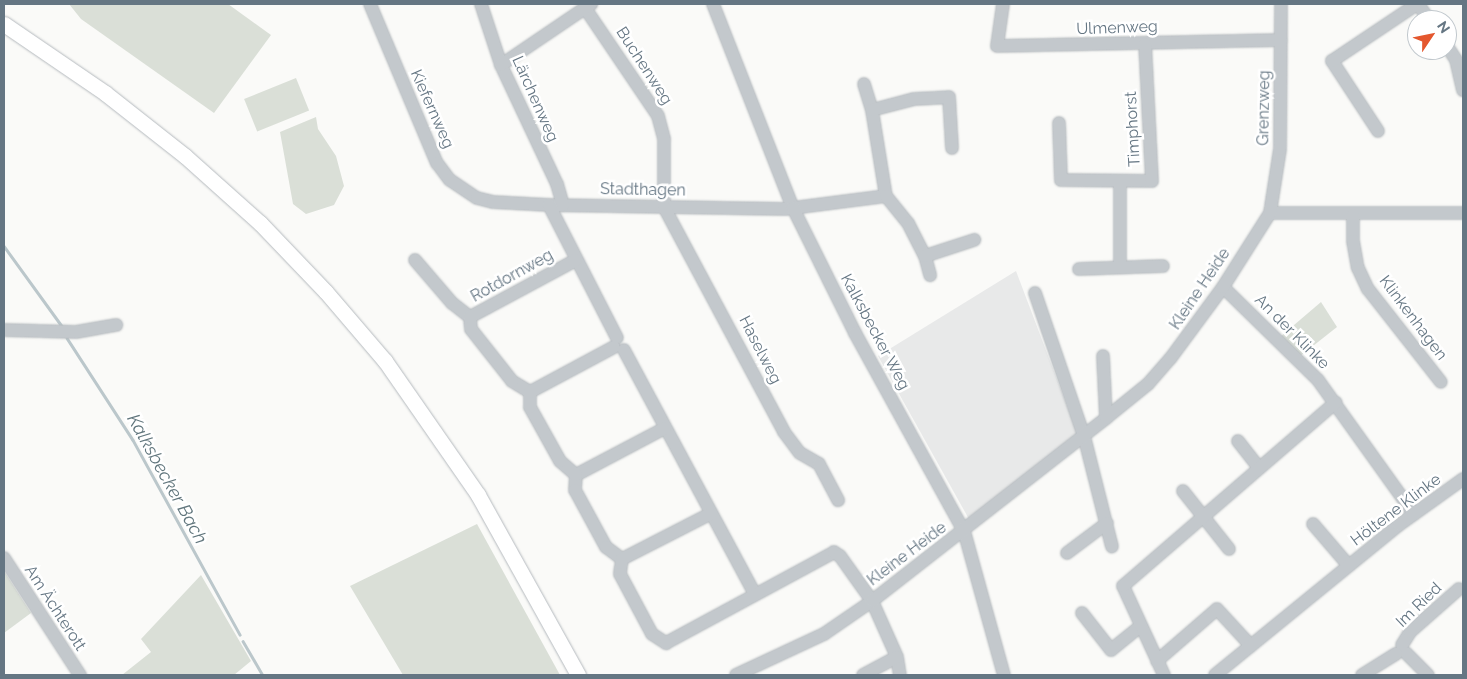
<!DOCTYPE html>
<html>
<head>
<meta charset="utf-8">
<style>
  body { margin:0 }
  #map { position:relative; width:1467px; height:679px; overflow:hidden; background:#fafaf8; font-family:Raleway,sans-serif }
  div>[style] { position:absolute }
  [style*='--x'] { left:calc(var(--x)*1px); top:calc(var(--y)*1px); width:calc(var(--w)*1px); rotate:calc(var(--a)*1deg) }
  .built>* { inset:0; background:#e8e9e9 }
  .green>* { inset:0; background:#dadfd7; transform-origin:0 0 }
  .stream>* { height:2.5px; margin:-1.25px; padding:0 1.25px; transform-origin:1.25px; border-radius:1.25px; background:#bbc7cb }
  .roads { filter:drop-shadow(0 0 1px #b5babe) drop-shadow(0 0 1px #b5babe) }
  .minor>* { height:12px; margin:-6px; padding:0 6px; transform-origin:6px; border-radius:6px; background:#c3c8cc }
  .major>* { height:15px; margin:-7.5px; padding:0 7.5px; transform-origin:7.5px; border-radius:7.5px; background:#fff }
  span { translate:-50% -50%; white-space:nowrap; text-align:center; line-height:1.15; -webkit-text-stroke:5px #fff; paint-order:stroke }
  .street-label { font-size:16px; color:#657683 }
  .water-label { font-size:18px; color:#60757c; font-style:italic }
  .frame { position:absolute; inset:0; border:5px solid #657683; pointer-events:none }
  .north { position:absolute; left:1407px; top:10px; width:50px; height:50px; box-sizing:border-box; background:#fff; border:1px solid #c1c8cd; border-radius:50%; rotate:56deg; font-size:14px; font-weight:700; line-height:20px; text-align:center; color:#657683 }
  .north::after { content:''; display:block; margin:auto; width:18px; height:22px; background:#e4572e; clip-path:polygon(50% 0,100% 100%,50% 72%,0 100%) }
</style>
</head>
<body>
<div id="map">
  <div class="built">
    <i style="clip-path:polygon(1016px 271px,1078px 435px,970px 521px,878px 356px)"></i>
  </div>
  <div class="green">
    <i style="clip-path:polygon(69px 4px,228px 4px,271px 35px,214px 113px,81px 19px)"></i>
    <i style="left:296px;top:78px;width:35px;height:56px;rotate:68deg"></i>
    <i style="clip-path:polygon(316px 117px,318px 129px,336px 156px,344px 186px,334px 205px,306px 214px,293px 204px,280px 132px)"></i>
    <i style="clip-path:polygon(1321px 302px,1337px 327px,1299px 357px,1280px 337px)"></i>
    <i style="clip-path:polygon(477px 524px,560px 675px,403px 675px,350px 586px)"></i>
    <i style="clip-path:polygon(4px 571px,31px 613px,4px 633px)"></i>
    <i style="clip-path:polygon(201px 575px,251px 661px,234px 675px,122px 675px,151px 652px,141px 639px)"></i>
  </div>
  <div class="stream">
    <i style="--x:4;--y:246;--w:99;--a:54.1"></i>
    <i style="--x:67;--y:338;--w:121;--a:57.1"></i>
    <i style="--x:133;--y:440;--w:222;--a:61.2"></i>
    <i style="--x:243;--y:641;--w:39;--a:60"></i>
  </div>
  <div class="roads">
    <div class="minor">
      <i style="--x:370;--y:4;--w:173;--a:67.2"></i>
      <i style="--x:437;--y:163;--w:21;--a:53"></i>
      <i style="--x:450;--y:180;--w:32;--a:34"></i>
      <i style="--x:477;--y:198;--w:16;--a:14"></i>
      <i style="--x:493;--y:202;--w:56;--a:3.1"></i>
      <i style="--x:549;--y:205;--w:236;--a:1"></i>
      <i style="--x:785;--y:209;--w:102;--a:-7.3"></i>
      <i style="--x:481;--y:4;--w:64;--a:71.8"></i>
      <i style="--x:501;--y:65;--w:132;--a:64.8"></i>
      <i style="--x:557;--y:184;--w:22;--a:74"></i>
      <i style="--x:713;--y:4;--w:219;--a:68.6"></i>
      <i style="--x:793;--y:208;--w:140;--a:63.6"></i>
      <i style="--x:855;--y:333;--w:226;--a:61.2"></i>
      <i style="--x:964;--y:531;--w:149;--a:74.5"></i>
      <i style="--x:1003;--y:4;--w:42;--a:98.1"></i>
      <i style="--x:997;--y:46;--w:284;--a:-1.2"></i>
      <i style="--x:1418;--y:4;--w:19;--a:55"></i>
      <i style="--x:585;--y:8;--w:130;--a:55.9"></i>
      <i style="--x:658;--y:116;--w:24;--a:75"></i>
      <i style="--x:664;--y:139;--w:68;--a:90"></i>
      <i style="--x:664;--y:207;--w:255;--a:61.9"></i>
      <i style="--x:784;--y:432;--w:26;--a:53"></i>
      <i style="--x:800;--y:453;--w:22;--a:30"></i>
      <i style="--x:819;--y:464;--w:41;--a:62.2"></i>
      <i style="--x:1447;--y:46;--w:17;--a:57"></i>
      <i style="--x:1456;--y:60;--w:31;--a:77"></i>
      <i style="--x:501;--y:65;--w:109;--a:-34.1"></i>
      <i style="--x:864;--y:84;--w:27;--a:73"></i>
      <i style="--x:872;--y:110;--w:87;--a:80.8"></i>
      <i style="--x:886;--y:196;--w:35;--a:51"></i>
      <i style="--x:908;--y:223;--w:37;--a:63"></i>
      <i style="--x:925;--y:256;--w:20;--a:75"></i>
      <i style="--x:872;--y:110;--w:43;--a:-14.7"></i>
      <i style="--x:914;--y:99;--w:35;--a:-3"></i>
      <i style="--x:949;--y:97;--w:51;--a:86.6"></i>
      <i style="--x:1059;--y:123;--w:57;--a:88"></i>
      <i style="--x:1061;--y:180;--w:91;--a:0.6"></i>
      <i style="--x:1152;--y:181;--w:137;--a:-92.9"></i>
      <i style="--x:1378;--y:131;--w:84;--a:-123.3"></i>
      <i style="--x:1332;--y:61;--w:102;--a:-33.8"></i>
      <i style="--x:549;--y:205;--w:149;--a:62.9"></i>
      <i style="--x:1270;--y:213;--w:193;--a:0"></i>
      <i style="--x:1353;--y:215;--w:26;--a:90"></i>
      <i style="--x:1353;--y:241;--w:27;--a:80"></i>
      <i style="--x:1358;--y:268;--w:23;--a:65"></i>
      <i style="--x:1368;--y:289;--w:118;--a:51.9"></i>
      <i style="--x:925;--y:256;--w:52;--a:-18.1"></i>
      <i style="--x:415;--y:260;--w:57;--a:49.3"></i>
      <i style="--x:452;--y:303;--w:23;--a:38"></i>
      <i style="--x:1120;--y:267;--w:86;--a:-90"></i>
      <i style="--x:1079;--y:269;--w:84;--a:-2"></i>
      <i style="--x:1223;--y:287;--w:133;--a:44.4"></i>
      <i style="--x:1318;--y:380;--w:165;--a:54.4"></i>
      <i style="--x:1035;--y:293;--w:151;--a:71.1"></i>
      <i style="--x:1084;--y:436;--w:114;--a:75.8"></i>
      <i style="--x:4;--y:330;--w:72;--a:1.6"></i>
      <i style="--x:76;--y:332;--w:41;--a:-9.9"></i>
      <i style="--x:624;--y:350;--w:277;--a:61.8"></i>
      <i style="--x:1103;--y:356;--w:62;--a:87.2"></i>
      <i style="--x:530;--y:392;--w:21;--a:-149"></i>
      <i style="--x:512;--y:381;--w:66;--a:-128.3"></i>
      <i style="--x:471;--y:329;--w:12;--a:-95"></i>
      <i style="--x:470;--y:317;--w:120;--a:-28.3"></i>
      <i style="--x:665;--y:428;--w:101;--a:152.2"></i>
      <i style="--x:576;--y:475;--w:15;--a:94"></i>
      <i style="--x:575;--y:490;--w:65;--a:61.5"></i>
      <i style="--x:606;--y:547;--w:20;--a:37"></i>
      <i style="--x:622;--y:559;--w:15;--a:98"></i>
      <i style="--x:620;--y:574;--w:68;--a:61.9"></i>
      <i style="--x:652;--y:634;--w:17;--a:33"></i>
      <i style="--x:666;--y:643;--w:191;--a:-28.4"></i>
      <i style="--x:834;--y:552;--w:7;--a:34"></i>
      <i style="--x:840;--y:556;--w:55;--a:54.6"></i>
      <i style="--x:872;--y:601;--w:61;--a:65.9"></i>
      <i style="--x:897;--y:657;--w:18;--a:81"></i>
      <i style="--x:1238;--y:441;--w:34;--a:52"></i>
      <i style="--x:576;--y:475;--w:21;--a:-139"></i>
      <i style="--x:560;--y:461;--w:62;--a:-119.1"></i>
      <i style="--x:530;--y:407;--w:15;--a:-90"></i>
      <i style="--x:530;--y:392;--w:95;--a:-28.2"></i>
      <i style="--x:1183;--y:491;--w:74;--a:51.6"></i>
      <i style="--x:1313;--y:524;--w:55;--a:49.4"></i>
      <i style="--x:1067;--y:553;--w:50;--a:-36.9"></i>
      <i style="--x:4;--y:558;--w:140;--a:57"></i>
      <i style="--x:622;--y:559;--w:99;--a:-27.1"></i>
      <i style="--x:1082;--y:613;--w:47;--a:51.9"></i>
      <i style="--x:1111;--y:650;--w:38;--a:-39"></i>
      <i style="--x:1402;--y:645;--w:15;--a:-58"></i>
      <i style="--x:1410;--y:632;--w:65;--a:-41.3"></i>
      <i style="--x:1406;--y:653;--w:31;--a:45"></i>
      <i style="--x:1157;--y:661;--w:79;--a:-40.9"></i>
      <i style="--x:1217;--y:609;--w:50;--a:47.4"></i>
      <i style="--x:736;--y:675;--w:97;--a:-25"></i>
      <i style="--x:824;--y:634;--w:58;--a:-34.5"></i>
      <i style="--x:872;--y:601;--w:297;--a:-38"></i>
      <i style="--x:1106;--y:418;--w:54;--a:-39"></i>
      <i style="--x:1148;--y:384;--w:33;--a:-49"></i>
      <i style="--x:1170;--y:359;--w:89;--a:-53.6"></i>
      <i style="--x:1223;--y:287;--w:88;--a:-57.6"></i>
      <i style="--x:1270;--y:213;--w:65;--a:-81.1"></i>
      <i style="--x:1280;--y:149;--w:145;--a:-89.6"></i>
      <i style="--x:863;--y:675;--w:38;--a:-28"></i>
      <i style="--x:1164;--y:675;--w:98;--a:-114.7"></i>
      <i style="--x:1123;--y:586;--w:281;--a:-40.8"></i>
      <i style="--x:1215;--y:675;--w:237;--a:-39.2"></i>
      <i style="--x:1399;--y:525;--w:79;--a:-35.7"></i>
      <i style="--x:1362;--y:675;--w:40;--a:-32"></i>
    </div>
    <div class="major">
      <i style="--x:4;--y:24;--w:122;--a:34.3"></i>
      <i style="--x:105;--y:93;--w:102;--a:38.2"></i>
      <i style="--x:185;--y:156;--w:101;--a:41.8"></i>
      <i style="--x:260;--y:223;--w:95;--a:46.3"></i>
      <i style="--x:326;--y:292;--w:91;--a:49.5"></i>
      <i style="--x:385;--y:361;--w:163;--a:55.2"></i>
      <i style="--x:478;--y:495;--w:206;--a:60.9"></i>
    </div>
  </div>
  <div class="street-label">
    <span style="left:1117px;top:28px;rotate:-2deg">Ulmenweg</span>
    <span style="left:644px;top:66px;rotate:57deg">Buchenweg</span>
    <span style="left:535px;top:99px;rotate:66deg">Lärchenweg</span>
    <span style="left:1264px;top:108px;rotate:-89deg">Grenzweg</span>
    <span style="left:432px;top:109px;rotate:66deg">Kiefernweg</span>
    <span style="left:1133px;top:129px;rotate:-93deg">Timphorst</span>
    <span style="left:643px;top:190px;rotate:1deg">Stadthagen</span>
    <span style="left:512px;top:276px;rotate:-29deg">Rotdornweg</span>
    <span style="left:1200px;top:289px;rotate:-56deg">Kleine Heide</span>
    <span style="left:1413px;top:318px;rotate:53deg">Klinkenhagen</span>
    <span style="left:875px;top:332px;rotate:62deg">Kalksbecker Weg</span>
    <span style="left:1292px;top:332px;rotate:45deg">An der Klinke</span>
    <span style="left:760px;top:350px;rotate:63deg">Haselweg</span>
    <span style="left:1396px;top:510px;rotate:-37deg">Höltene Klinke</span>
    <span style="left:907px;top:554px;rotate:-37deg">Kleine Heide</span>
    <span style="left:1419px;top:605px;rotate:-44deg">Im Ried</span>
    <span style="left:55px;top:608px;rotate:57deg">Am Ächterott</span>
  </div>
  <div class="water-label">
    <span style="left:167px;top:479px;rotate:61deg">Kalksbecker Bach</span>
  </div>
  <div class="frame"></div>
  <div class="north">N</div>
</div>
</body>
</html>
